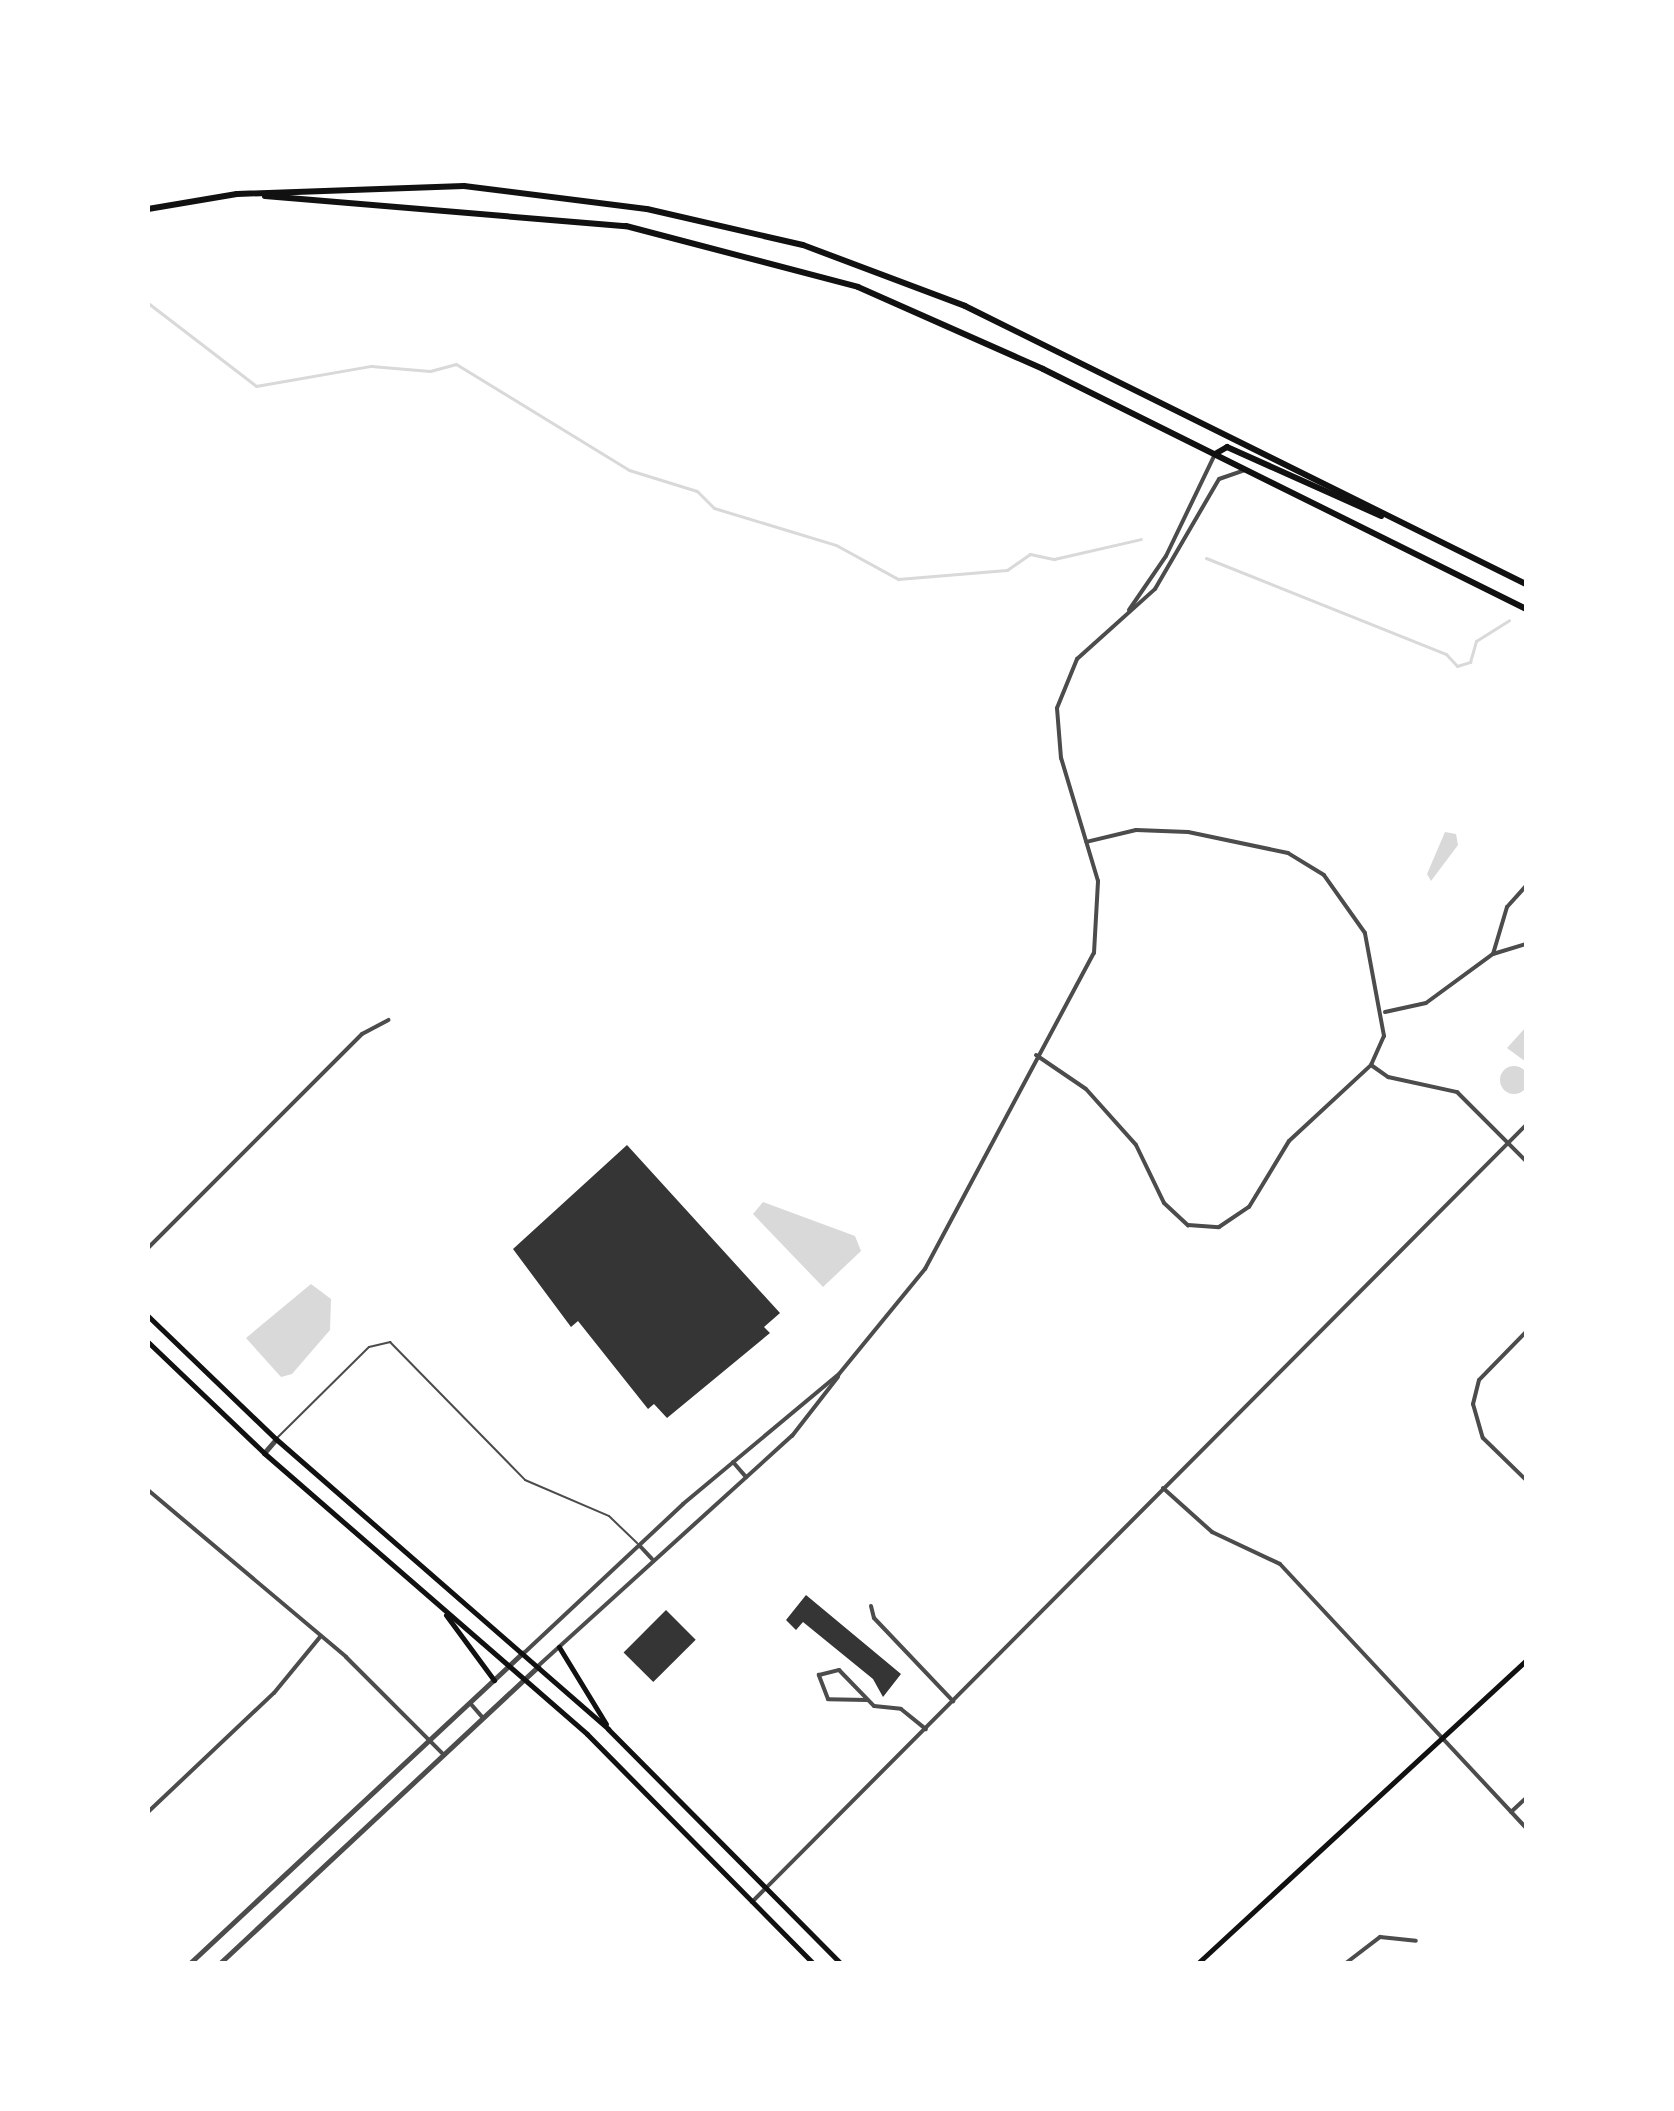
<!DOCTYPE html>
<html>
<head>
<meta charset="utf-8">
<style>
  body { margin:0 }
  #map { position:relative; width:1674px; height:2111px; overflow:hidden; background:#fff; font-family:Mulish,sans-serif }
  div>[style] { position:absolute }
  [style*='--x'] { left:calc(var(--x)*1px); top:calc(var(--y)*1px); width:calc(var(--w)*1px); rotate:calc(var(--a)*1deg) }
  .water>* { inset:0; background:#d9d9d9 }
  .round { border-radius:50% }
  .stream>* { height:3px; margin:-1.5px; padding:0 1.5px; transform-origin:1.5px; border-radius:1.5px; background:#d9d9d9 }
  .building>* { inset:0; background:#353535; transform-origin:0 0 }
  .service>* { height:2px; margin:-1px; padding:0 1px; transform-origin:1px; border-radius:1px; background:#4c4c4c }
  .minor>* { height:4px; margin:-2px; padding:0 2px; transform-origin:2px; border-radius:2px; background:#4c4c4c }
  .tertiary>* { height:5px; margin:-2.5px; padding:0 2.5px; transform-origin:2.5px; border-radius:2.5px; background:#4c4c4c }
  .secondary>* { height:5px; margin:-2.5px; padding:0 2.5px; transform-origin:2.5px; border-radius:2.5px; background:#111 }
  .primary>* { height:6px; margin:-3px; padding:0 3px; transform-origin:3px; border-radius:3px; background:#111 }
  span { translate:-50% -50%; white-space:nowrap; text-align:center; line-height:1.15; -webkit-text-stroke:8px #fff; paint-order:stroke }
  .frame { position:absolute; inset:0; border:150px solid #fff; pointer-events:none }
</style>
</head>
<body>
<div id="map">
  <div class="water">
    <i style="clip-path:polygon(1445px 832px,1456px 834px,1458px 845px,1431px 881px,1427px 874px)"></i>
    <i style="clip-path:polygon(1526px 1027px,1526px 1062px,1507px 1048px)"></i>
    <i class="round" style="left:1500px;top:1066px;width:28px;height:28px"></i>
    <i style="clip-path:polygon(763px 1202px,855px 1236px,861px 1251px,823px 1287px,753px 1214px)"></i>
    <i style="clip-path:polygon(311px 1284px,331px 1299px,330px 1330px,292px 1374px,281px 1377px,246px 1338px)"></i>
  </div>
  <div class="stream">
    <i style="--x:148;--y:303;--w:136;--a:37.5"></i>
    <i style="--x:256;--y:386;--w:117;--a:-9.9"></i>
    <i style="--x:371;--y:366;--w:59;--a:4.8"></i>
    <i style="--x:430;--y:371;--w:27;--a:-15"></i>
    <i style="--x:456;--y:364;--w:203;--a:31.5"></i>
    <i style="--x:629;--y:470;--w:71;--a:17.2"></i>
    <i style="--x:697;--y:491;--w:24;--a:45"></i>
    <i style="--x:714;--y:508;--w:127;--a:16.9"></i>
    <i style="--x:836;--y:545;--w:71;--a:28.7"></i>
    <i style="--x:898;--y:579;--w:109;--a:-4.7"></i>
    <i style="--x:1007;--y:570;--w:28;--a:-35"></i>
    <i style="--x:1030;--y:554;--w:25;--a:12"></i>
    <i style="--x:1054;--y:559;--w:89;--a:-12.9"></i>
    <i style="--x:1206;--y:558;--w:258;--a:21.8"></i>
    <i style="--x:1446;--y:654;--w:16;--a:47"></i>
    <i style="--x:1457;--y:666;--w:14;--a:-17"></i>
    <i style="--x:1470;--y:662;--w:22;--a:-74"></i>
    <i style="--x:1476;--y:641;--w:39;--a:-32"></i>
  </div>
  <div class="building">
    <i style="clip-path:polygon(627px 1145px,780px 1313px,764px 1327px,770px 1333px,667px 1418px,654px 1404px,648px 1409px,578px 1321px,571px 1327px,513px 1249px)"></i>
    <i style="clip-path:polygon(806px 1595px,901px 1674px,883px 1697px,873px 1679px,803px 1622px,796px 1630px,786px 1620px)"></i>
    <i style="left:666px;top:1610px;width:42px;height:60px;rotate:45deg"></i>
  </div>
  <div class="service">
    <i style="--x:277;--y:1438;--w:129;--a:-44.7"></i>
    <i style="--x:369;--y:1347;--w:22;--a:-13"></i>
    <i style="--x:390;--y:1342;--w:193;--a:45.6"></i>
    <i style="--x:525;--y:1480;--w:91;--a:23.2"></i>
    <i style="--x:609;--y:1516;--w:39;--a:44"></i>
  </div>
  <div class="minor">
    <i style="--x:1129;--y:610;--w:65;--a:-55.6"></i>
    <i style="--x:1166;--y:556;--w:113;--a:-64.3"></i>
    <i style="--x:1493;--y:954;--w:49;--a:-73.4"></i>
    <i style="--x:1507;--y:907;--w:28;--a:-48"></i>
    <i style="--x:1385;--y:1012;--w:42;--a:-12.4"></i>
    <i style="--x:1426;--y:1003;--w:83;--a:-36.2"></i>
    <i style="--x:1493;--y:954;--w:34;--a:-17"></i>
    <i style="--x:1036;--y:1055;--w:60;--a:34.2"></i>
    <i style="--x:1086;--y:1089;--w:75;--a:48.2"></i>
    <i style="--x:1136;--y:1145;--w:64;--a:64.2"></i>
    <i style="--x:1164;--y:1203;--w:33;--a:43"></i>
    <i style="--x:1188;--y:1225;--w:31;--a:4"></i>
    <i style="--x:1219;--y:1227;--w:36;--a:-34"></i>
    <i style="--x:1249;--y:1207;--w:77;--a:-58.8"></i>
    <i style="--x:1289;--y:1141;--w:112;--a:-42.8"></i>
    <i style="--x:1371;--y:1065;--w:32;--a:-66"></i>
    <i style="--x:1384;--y:1036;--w:105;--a:-100.5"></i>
    <i style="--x:1365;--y:933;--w:71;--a:-125.3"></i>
    <i style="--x:1324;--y:875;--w:42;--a:-148.6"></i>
    <i style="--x:1288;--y:853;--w:102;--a:-168.1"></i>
    <i style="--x:1188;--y:832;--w:52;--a:-177.8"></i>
    <i style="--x:1136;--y:830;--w:51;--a:166.5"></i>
    <i style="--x:1371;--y:1065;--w:21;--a:35"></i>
    <i style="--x:1388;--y:1077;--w:71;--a:12.3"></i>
    <i style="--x:1457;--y:1092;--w:98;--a:45"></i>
    <i style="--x:148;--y:1248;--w:303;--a:-45"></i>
    <i style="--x:362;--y:1034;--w:30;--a:-28"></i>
    <i style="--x:1526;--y:1332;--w:67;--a:134.4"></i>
    <i style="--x:1479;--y:1380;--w:25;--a:104"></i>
    <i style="--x:1473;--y:1404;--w:35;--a:74"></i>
    <i style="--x:1483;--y:1438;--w:60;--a:44.3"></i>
    <i style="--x:733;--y:1462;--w:20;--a:49"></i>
    <i style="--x:1163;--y:1488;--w:66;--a:41.9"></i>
    <i style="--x:1212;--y:1532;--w:75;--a:25.2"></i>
    <i style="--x:1280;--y:1564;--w:361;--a:47"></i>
    <i style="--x:148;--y:1490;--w:259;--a:40.1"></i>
    <i style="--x:346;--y:1657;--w:137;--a:45"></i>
    <i style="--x:639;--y:1545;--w:19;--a:47"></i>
    <i style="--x:871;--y:1606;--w:12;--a:76"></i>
    <i style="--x:874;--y:1618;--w:115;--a:46.4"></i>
    <i style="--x:524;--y:1653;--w:218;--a:-43.1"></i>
    <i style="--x:683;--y:1504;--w:203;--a:-39.8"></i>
    <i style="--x:839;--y:1374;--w:136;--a:-50.7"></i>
    <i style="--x:925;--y:1269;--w:358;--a:-61.9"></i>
    <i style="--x:1094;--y:953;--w:72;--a:-86.8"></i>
    <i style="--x:1098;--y:881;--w:128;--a:-106.7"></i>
    <i style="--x:1061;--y:758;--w:50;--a:-94.6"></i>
    <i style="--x:1057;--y:708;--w:53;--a:-67.8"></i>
    <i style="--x:1077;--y:659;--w:105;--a:-41.9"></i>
    <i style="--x:1155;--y:589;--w:127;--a:-59.8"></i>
    <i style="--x:1219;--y:479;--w:28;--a:-19"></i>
    <i style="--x:538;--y:1666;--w:343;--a:-42.2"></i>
    <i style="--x:792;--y:1436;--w:75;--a:-52.1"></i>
    <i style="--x:867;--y:1700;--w:39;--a:-179"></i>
    <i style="--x:828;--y:1699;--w:26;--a:-111"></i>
    <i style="--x:819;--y:1675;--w:21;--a:-14"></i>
    <i style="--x:839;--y:1670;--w:50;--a:45.8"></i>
    <i style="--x:874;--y:1706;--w:27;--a:6"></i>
    <i style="--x:901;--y:1709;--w:32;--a:39"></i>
    <i style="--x:470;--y:1703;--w:20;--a:49"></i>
    <i style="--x:148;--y:1812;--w:173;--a:-43.4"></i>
    <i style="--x:274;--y:1693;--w:72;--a:-50.6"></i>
    <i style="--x:1511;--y:1812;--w:21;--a:-43"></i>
    <i style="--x:752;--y:1902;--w:1097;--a:-45.11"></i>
    <i style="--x:1346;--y:1963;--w:43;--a:-37.4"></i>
    <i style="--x:1380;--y:1937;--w:36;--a:6"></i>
  </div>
  <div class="tertiary">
    <i style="--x:264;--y:1453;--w:18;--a:-49"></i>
    <i style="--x:190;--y:1963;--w:455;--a:-43"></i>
    <i style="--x:220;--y:1963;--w:435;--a:-43"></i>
  </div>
  <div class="secondary">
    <i style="--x:148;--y:1316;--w:178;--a:43.9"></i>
    <i style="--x:276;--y:1439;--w:441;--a:41.1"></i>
    <i style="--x:608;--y:1729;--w:330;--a:45.2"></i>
    <i style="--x:148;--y:1342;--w:161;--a:43.7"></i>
    <i style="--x:264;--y:1453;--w:428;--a:41"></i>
    <i style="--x:587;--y:1734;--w:322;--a:45.4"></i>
    <i style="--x:446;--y:1615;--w:81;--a:53.6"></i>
    <i style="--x:559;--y:1647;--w:90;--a:58.6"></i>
    <i style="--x:1198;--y:1963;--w:447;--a:-42.7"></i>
  </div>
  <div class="primary">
    <i style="--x:265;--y:196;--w:362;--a:4.8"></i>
    <i style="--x:626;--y:226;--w:240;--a:14.7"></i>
    <i style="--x:858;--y:287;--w:202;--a:23.9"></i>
    <i style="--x:1043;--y:369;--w:539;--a:26.42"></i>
    <i style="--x:148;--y:209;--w:90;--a:-9.6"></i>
    <i style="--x:237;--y:194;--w:227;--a:-2"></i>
    <i style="--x:464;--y:186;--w:184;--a:7.2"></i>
    <i style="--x:647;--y:209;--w:160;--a:13"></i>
    <i style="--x:803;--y:245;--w:173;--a:20.6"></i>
    <i style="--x:965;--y:306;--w:626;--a:26.36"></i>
    <i style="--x:1215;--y:454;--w:14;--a:-30"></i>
    <i style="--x:1227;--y:447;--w:169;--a:24.1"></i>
  </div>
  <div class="frame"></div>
</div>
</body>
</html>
